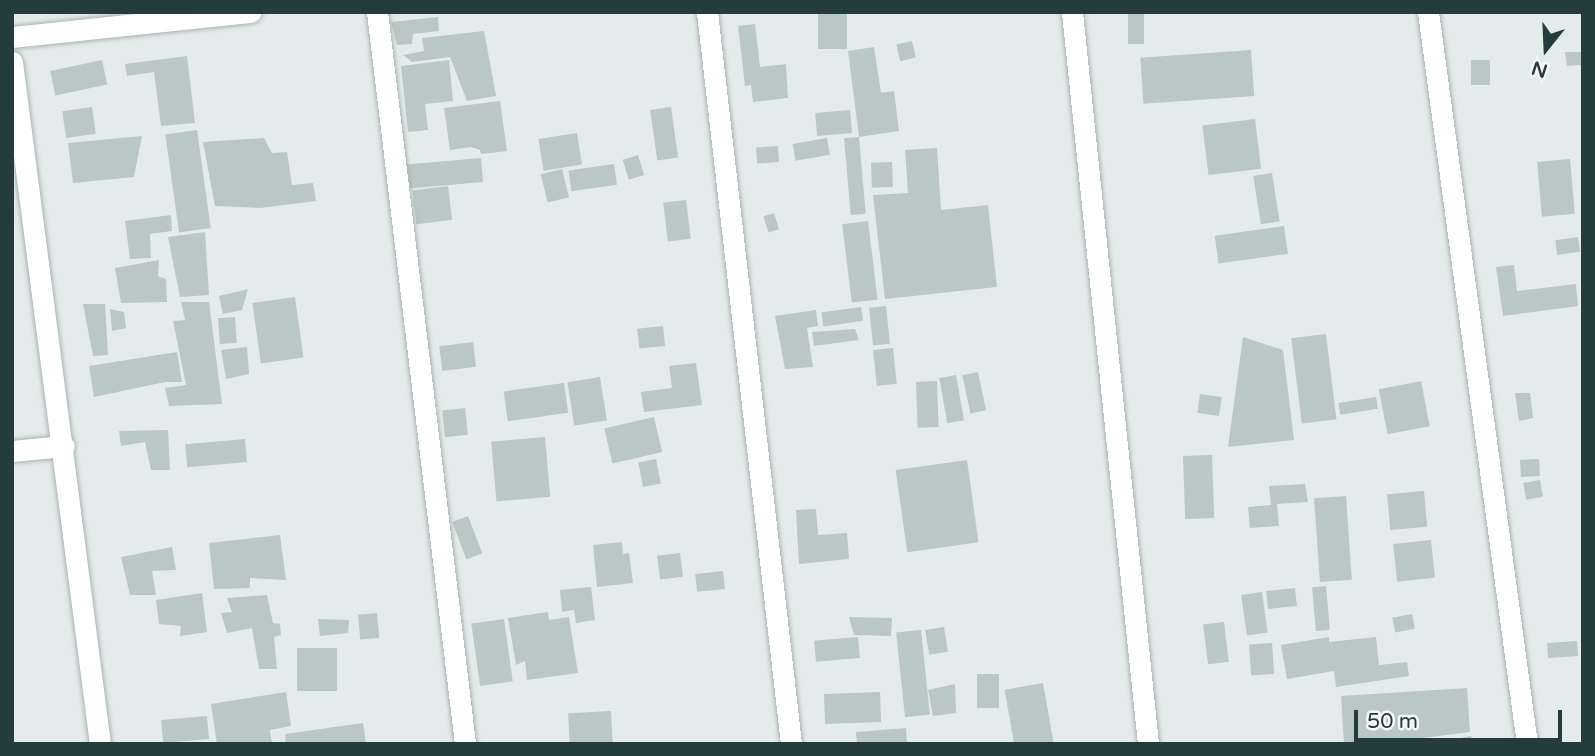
<!DOCTYPE html>
<html>
<head>
<meta charset="utf-8">
<style>
  body { margin:0 }
  #map { position:relative; width:1595px; height:756px; overflow:hidden; background:#e4eceb; font-family:"Varela Round",sans-serif }
  div>[style] { position:absolute }
  [style*='--x'] { left:calc(var(--x)*1px); top:calc(var(--y)*1px); width:calc(var(--w)*1px); rotate:calc(var(--a)*1deg) }
  .building>* { inset:0; background:#b9c7c5; transform-origin:0 0 }
  .roads { filter:drop-shadow(0 0 2px #a7b4b3) drop-shadow(0 0 2px #a7b4b3) }
  .minor>* { height:21px; margin:-10.5px; padding:0 10.5px; transform-origin:10.5px; border-radius:10.5px; background:#fff }
  span { translate:-50% -50%; white-space:nowrap; text-align:center; line-height:1.15; -webkit-text-stroke:5px #f4f9f8; paint-order:stroke }
  .frame { position:absolute; inset:0; border:14px solid #253c3c; pointer-events:none }
  .north { position:absolute; left:1511px; top:14px; width:70px; height:70px; -webkit-text-stroke:5px #f4f9f8; paint-order:stroke; rotate:198deg; font-size:19px; font-weight:700; line-height:28px; text-align:center; color:#253c3c }
  .north::after { content:''; display:block; margin:auto; width:24px; height:32px; background:#253c3c; clip-path:polygon(50% 0,100% 100%,50% 72%,0 100%) }
  .scale { position:absolute; left:1354px; top:710px; width:208px; height:32px; box-sizing:border-box; border:4px solid #253c3c; border-top:0; padding-left:9px; font-size:21px; line-height:24px; white-space:nowrap; color:#253c3c; -webkit-text-stroke:5px #f4f9f8; paint-order:stroke }
</style>
</head>
<body>
<div id="map">
  <div class="building">
    <i style="left:818px;top:12px;width:29px;height:37px"></i>
    <i style="left:1128px;top:12px;width:16px;height:32px"></i>
    <i style="clip-path:polygon(438px 17px,439px 31px,413px 34px,412px 44px,397px 45px,391px 22px)"></i>
    <i style="clip-path:polygon(755px 24px,760px 67px,786px 64px,788px 98px,753px 102px,751px 85px,745px 86px,738px 26px)"></i>
    <i style="clip-path:polygon(484px 31px,496px 96px,467px 101px,450px 57px,412px 62px,403px 55px,424px 51px,422px 38px)"></i>
    <i style="left:912px;top:41px;width:17px;height:16px;rotate:77deg"></i>
    <i style="clip-path:polygon(874px 47px,881px 93px,894px 91px,899px 131px,859px 137px,848px 51px)"></i>
    <i style="left:1251px;top:50px;width:46px;height:111px;rotate:86deg"></i>
    <i style="clip-path:polygon(1565px 52px,1583px 52px,1583px 73px,1580px 65px,1567px 66px)"></i>
    <i style="clip-path:polygon(187px 56px,195px 123px,161px 126px,154px 72px,127px 76px,125px 64px)"></i>
    <i style="left:102px;top:60px;width:25px;height:53px;rotate:78deg"></i>
    <i style="clip-path:polygon(449px 60px,453px 101px,425px 104px,428px 130px,408px 132px,401px 66px)"></i>
    <i style="left:1471px;top:60px;width:19px;height:25px"></i>
    <i style="clip-path:polygon(500px 101px,507px 151px,481px 154px,480px 150px,471px 147px,450px 150px,444px 108px)"></i>
    <i style="left:92px;top:107px;width:27px;height:30px;rotate:82deg"></i>
    <i style="left:671px;top:107px;width:51px;height:21px;rotate:82deg"></i>
    <i style="left:850px;top:110px;width:23px;height:35px;rotate:85deg"></i>
    <i style="left:1255px;top:119px;width:50px;height:53px;rotate:83deg"></i>
    <i style="left:197px;top:130px;width:99px;height:32px;rotate:82deg"></i>
    <i style="left:577px;top:133px;width:32px;height:39px;rotate:81deg"></i>
    <i style="clip-path:polygon(142px 136px,134px 177px,73px 183px,68px 143px)"></i>
    <i style="left:859px;top:137px;width:77px;height:15px;rotate:85deg"></i>
    <i style="clip-path:polygon(264px 138px,272px 153px,287px 152px,292px 185px,313px 183px,316px 201px,260px 208px,215px 206px,203px 142px)"></i>
    <i style="left:827px;top:138px;width:17px;height:35px;rotate:80deg"></i>
    <i style="left:778px;top:146px;width:16px;height:22px;rotate:86deg"></i>
    <i style="clip-path:polygon(937px 148px,941px 210px,988px 205px,997px 287px,885px 299px,873px 195px,908px 193px,905px 150px)"></i>
    <i style="left:638px;top:155px;width:21px;height:16px;rotate:73deg"></i>
    <i style="left:481px;top:158px;width:24px;height:78px;rotate:85deg"></i>
    <i style="left:1570px;top:159px;width:55px;height:33px;rotate:85deg"></i>
    <i style="left:892px;top:162px;width:25px;height:21px;rotate:88deg"></i>
    <i style="left:614px;top:164px;width:21px;height:46px;rotate:82deg"></i>
    <i style="left:562px;top:169px;width:29px;height:22px;rotate:76deg"></i>
    <i style="left:1272px;top:173px;width:49px;height:19px;rotate:81deg"></i>
    <i style="left:448px;top:186px;width:34px;height:36px;rotate:83deg"></i>
    <i style="left:686px;top:200px;width:39px;height:23px;rotate:83deg"></i>
    <i style="left:774px;top:213px;width:17px;height:11px;rotate:73deg"></i>
    <i style="clip-path:polygon(171px 215px,172px 231px,150px 234px,151px 258px,130px 259px,125px 221px)"></i>
    <i style="left:868px;top:221px;width:79px;height:26px;rotate:83deg"></i>
    <i style="left:1284px;top:226px;width:28px;height:70px;rotate:82deg"></i>
    <i style="clip-path:polygon(205px 232px,209px 295px,180px 297px,168px 237px)"></i>
    <i style="left:1578px;top:237px;width:15px;height:23px;rotate:82deg"></i>
    <i style="clip-path:polygon(159px 260px,158px 276px,166px 279px,167px 302px,121px 303px,115px 268px)"></i>
    <i style="clip-path:polygon(1514px 265px,1517px 291px,1576px 284px,1578px 306px,1503px 316px,1496px 267px)"></i>
    <i style="clip-path:polygon(248px 289px,242px 310px,223px 314px,219px 296px)"></i>
    <i style="left:295px;top:297px;width:61px;height:43px;rotate:82deg"></i>
    <i style="clip-path:polygon(181px 302px,209px 302px,222px 404px,169px 406px,165px 388px,186px 385px,173px 321px,185px 320px)"></i>
    <i style="clip-path:polygon(83px 304px,105px 304px,108px 355px,93px 356px)"></i>
    <i style="left:886px;top:306px;width:38px;height:17px;rotate:84deg"></i>
    <i style="left:861px;top:307px;width:14px;height:40px;rotate:82deg"></i>
    <i style="clip-path:polygon(110px 309px,124px 312px,126px 328px,112px 331px)"></i>
    <i style="clip-path:polygon(816px 310px,818px 326px,807px 328px,813px 367px,785px 369px,775px 316px)"></i>
    <i style="left:235px;top:317px;width:26px;height:17px;rotate:86deg"></i>
    <i style="left:663px;top:326px;width:20px;height:26px;rotate:84deg"></i>
    <i style="clip-path:polygon(855px 329px,859px 340px,814px 346px,812px 332px)"></i>
    <i style="left:1326px;top:334px;width:86px;height:35px;rotate:83deg"></i>
    <i style="clip-path:polygon(1243px 337px,1283px 350px,1294px 440px,1228px 447px)"></i>
    <i style="left:473px;top:342px;width:25px;height:34px;rotate:83deg"></i>
    <i style="clip-path:polygon(247px 347px,249px 374px,226px 379px,221px 350px)"></i>
    <i style="left:893px;top:348px;width:36px;height:20px;rotate:84deg"></i>
    <i style="clip-path:polygon(177px 352px,182px 382px,165px 382px,94px 397px,89px 366px)"></i>
    <i style="clip-path:polygon(696px 363px,702px 405px,644px 412px,641px 392px,672px 388px,669px 366px)"></i>
    <i style="left:978px;top:372px;width:39px;height:16px;rotate:78deg"></i>
    <i style="left:956px;top:375px;width:46px;height:17px;rotate:80deg"></i>
    <i style="left:600px;top:377px;width:44px;height:33px;rotate:81deg"></i>
    <i style="left:937px;top:381px;width:46px;height:21px;rotate:88deg"></i>
    <i style="left:1421px;top:381px;width:46px;height:43px;rotate:79deg"></i>
    <i style="left:564px;top:383px;width:30px;height:61px;rotate:82deg"></i>
    <i style="clip-path:polygon(1515px 393px,1530px 393px,1533px 418px,1519px 421px)"></i>
    <i style="left:1200px;top:394px;width:22px;height:19px;rotate:8deg"></i>
    <i style="left:1376px;top:397px;width:12px;height:38px;rotate:81deg"></i>
    <i style="left:465px;top:408px;width:27px;height:23px;rotate:84deg"></i>
    <i style="left:654px;top:417px;width:36px;height:51px;rotate:77deg"></i>
    <i style="clip-path:polygon(168px 430px,170px 470px,151px 470px,145px 442px,121px 446px,119px 431px)"></i>
    <i style="left:545px;top:437px;width:60px;height:54px;rotate:85deg"></i>
    <i style="left:245px;top:439px;width:23px;height:60px;rotate:85deg"></i>
    <i style="left:1212px;top:455px;width:63px;height:29px;rotate:88deg"></i>
    <i style="left:656px;top:459px;width:25px;height:18px;rotate:79deg"></i>
    <i style="left:1539px;top:459px;width:17px;height:19px;rotate:87deg"></i>
    <i style="left:967px;top:460px;width:83px;height:72px;rotate:82deg"></i>
    <i style="left:1540px;top:480px;width:17px;height:17px;rotate:80deg"></i>
    <i style="clip-path:polygon(1305px 484px,1308px 502px,1277px 504px,1279px 526px,1250px 528px,1248px 507px,1271px 505px,1269px 486px)"></i>
    <i style="left:1424px;top:491px;width:36px;height:37px;rotate:85deg"></i>
    <i style="left:1346px;top:496px;width:84px;height:32px;rotate:86deg"></i>
    <i style="clip-path:polygon(816px 509px,818px 535px,847px 533px,849px 559px,799px 564px,796px 510px)"></i>
    <i style="left:468px;top:516px;width:40px;height:17px;rotate:69deg"></i>
    <i style="clip-path:polygon(280px 535px,286px 580px,250px 578px,250px 588px,214px 589px,209px 543px)"></i>
    <i style="left:1431px;top:540px;width:38px;height:38px;rotate:84deg"></i>
    <i style="clip-path:polygon(622px 542px,623px 554px,629px 553px,633px 583px,597px 587px,593px 545px)"></i>
    <i style="clip-path:polygon(172px 547px,176px 570px,152px 571px,156px 595px,130px 595px,121px 557px)"></i>
    <i style="left:680px;top:553px;width:24px;height:23px;rotate:83deg"></i>
    <i style="left:723px;top:571px;width:18px;height:28px;rotate:84deg"></i>
    <i style="left:1326px;top:586px;width:44px;height:14px;rotate:85deg"></i>
    <i style="clip-path:polygon(591px 587px,595px 620px,576px 623px,574px 610px,562px 612px,560px 590px)"></i>
    <i style="left:1295px;top:588px;width:18px;height:29px;rotate:84deg"></i>
    <i style="left:1262px;top:592px;width:41px;height:21px;rotate:82deg"></i>
    <i style="clip-path:polygon(202px 593px,207px 632px,180px 636px,181px 626px,159px 624px,156px 600px)"></i>
    <i style="clip-path:polygon(267px 595px,273px 623px,280px 624px,281px 635px,274px 637px,277px 669px,259px 669px,252px 628px,227px 633px,221px 613px,232px 612px,227px 598px)"></i>
    <i style="clip-path:polygon(548px 612px,549px 620px,569px 617px,578px 673px,527px 680px,525px 661px,516px 665px,508px 618px)"></i>
    <i style="left:377px;top:613px;width:25px;height:19px;rotate:85deg"></i>
    <i style="left:1412px;top:614px;width:15px;height:20px;rotate:79deg"></i>
    <i style="clip-path:polygon(849px 617px,892px 618px,891px 636px,854px 635px)"></i>
    <i style="clip-path:polygon(318px 619px,349px 620px,348px 633px,320px 636px)"></i>
    <i style="left:504px;top:619px;width:63px;height:33px;rotate:82deg"></i>
    <i style="left:1224px;top:622px;width:40px;height:21px;rotate:83deg"></i>
    <i style="left:944px;top:627px;width:25px;height:19px;rotate:81deg"></i>
    <i style="left:921px;top:630px;width:85px;height:25px;rotate:84deg"></i>
    <i style="left:858px;top:637px;width:21px;height:44px;rotate:85deg"></i>
    <i style="clip-path:polygon(1329px 637px,1329px 642px,1376px 637px,1379px 665px,1407px 662px,1409px 676px,1336px 687px,1334px 671px,1287px 679px,1281px 645px)"></i>
    <i style="left:1577px;top:641px;width:15px;height:30px;rotate:86deg"></i>
    <i style="left:1272px;top:643px;width:31px;height:23px;rotate:86deg"></i>
    <i style="left:297px;top:648px;width:40px;height:43px"></i>
    <i style="left:999px;top:674px;width:34px;height:22px;rotate:90deg"></i>
    <i style="left:1043px;top:683px;width:62px;height:39px;rotate:80deg"></i>
    <i style="clip-path:polygon(955px 684px,956px 713px,933px 716px,928px 690px)"></i>
    <i style="clip-path:polygon(1467px 688px,1470px 732px,1376px 744px,1344px 744px,1341px 696px)"></i>
    <i style="clip-path:polygon(286px 692px,291px 726px,270px 730px,272px 744px,217px 744px,211px 704px)"></i>
    <i style="left:880px;top:692px;width:30px;height:56px;rotate:88deg"></i>
    <i style="left:611px;top:711px;width:33px;height:43px;rotate:87deg"></i>
    <i style="left:207px;top:716px;width:23px;height:46px;rotate:85deg"></i>
    <i style="clip-path:polygon(363px 723px,366px 744px,286px 744px,285px 734px)"></i>
    <i style="clip-path:polygon(906px 728px,907px 744px,857px 744px,856px 732px)"></i>
    <i style="clip-path:polygon(1471px 736px,1473px 744px,1440px 744px,1440px 742px)"></i>
  </div>
  <div class="roads">
    <div class="minor">
      <i style="--x:377;--y:12;--w:737;--a:83.14"></i>
      <i style="--x:707;--y:12;--w:737;--a:83.45"></i>
      <i style="--x:1072;--y:12;--w:736;--a:84.07"></i>
      <i style="--x:1428;--y:12;--w:739;--a:82.3"></i>
      <i style="--x:12;--y:37;--w:240;--a:-6"></i>
      <i style="--x:12;--y:62;--w:688;--a:82.65"></i>
      <i style="--x:12;--y:451;--w:52;--a:-5.5"></i>
    </div>
  </div>
  <div class="frame"></div>
  <div class="north">N</div>
  <div class="scale">50 m</div>
</div>
</body>
</html>
